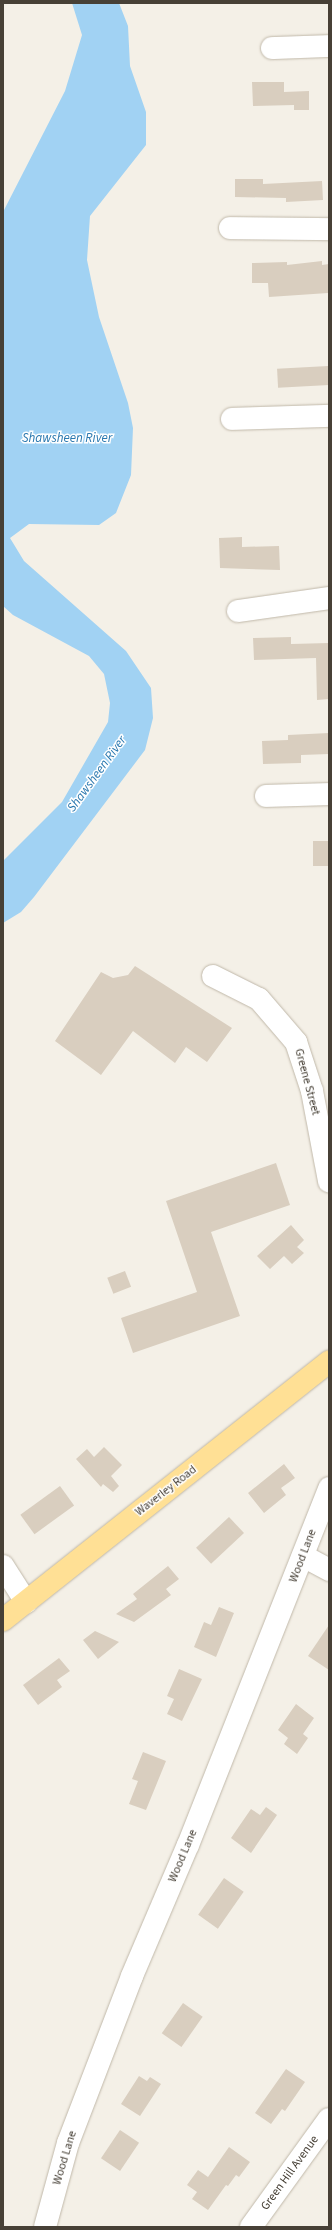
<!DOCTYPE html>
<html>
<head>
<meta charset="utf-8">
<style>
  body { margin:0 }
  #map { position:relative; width:332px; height:2230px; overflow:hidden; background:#f4f0e7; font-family:"Source Sans 3",sans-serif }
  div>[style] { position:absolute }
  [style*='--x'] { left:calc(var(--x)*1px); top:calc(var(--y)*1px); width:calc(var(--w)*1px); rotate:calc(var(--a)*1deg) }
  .water>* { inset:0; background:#a1d2f3 }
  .building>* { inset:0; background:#d9cebf; transform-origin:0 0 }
  .roads { filter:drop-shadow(0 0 1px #c0b8a9) drop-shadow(0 0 1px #c0b8a9) }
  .minor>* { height:22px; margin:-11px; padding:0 11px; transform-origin:11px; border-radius:11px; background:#fff }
  .major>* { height:22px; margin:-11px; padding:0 11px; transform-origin:11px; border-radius:11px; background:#ffe095 }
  span { translate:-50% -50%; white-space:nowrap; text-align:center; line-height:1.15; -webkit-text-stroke:3px #fff; paint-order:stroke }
  .street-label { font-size:12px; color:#474036 }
  .water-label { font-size:13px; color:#2a78af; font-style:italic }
  .frame { position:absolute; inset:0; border:4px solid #474036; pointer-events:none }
</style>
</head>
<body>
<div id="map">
  <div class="water">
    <i style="clip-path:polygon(72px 3px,119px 3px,128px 26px,130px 66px,146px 112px,146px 145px,90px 216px,87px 260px,99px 317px,128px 403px,133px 428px,131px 475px,116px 513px,99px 525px,29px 524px,10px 538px,24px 561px,126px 651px,151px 688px,153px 718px,145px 750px,34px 897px,21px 912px,3px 923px,3px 861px,62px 802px,108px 722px,110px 703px,104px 674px,89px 656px,13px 615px,3px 606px,3px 212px,65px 91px,82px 35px)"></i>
  </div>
  <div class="building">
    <i style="clip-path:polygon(252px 82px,284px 82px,284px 92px,309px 91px,309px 110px,294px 110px,294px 105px,253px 106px)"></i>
    <i style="clip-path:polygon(235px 179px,263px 179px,263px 184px,322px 181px,323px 200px,286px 202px,286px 198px,235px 197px)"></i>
    <i style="clip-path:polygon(322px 261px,322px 265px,329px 264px,328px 293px,269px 297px,268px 283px,252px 283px,252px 263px,287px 262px,287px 265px)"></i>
    <i style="left:328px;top:366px;width:19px;height:51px;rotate:87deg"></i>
    <i style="clip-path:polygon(242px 537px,242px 547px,279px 546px,280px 570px,220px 568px,219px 538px)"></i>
    <i style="clip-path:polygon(291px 637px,291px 644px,329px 643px,329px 699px,317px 700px,316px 658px,254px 660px,253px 638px)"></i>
    <i style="clip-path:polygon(329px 733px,329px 754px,301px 755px,301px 763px,263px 764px,262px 741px,288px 740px,288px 735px)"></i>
    <i style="left:329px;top:841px;width:25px;height:16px;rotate:90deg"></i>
    <i style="clip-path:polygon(135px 966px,232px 1028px,207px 1062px,186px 1047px,175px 1063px,133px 1031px,101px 1075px,55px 1041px,101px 972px,113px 978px,128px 975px)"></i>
    <i style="clip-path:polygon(276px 1163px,290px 1205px,211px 1232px,240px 1316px,133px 1353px,121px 1318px,197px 1292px,166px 1201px)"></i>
    <i style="clip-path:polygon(291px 1225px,304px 1240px,297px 1247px,304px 1253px,292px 1264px,284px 1256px,270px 1269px,257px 1256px)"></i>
    <i style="left:125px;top:1271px;width:17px;height:19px;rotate:69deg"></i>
    <i style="clip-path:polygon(104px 1447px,122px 1465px,111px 1476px,119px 1486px,113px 1492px,103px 1484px,101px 1487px,76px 1459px,87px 1449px,94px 1457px)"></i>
    <i style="clip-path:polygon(284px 1464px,295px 1478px,281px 1488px,286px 1495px,264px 1513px,248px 1493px)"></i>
    <i style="left:60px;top:1486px;width:24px;height:49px;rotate:54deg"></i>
    <i style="left:229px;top:1517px;width:22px;height:45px;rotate:47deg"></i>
    <i style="clip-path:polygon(168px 1566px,179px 1579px,166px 1589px,171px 1595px,134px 1622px,116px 1614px,137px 1599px,133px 1594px)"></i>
    <i style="clip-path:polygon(219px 1607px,234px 1613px,216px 1657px,194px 1647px,204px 1622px,211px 1625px)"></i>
    <i style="clip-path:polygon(329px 1625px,329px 1670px,308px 1656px)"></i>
    <i style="clip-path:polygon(95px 1631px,119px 1642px,98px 1659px,83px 1640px)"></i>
    <i style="clip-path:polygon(59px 1658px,70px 1671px,57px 1680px,62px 1687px,38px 1705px,23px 1685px)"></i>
    <i style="clip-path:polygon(179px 1669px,202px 1679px,182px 1721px,167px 1714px,174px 1699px,167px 1696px)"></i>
    <i style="clip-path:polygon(296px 1704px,314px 1718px,303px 1734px,308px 1738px,297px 1754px,284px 1744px,288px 1738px,278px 1730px)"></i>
    <i style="clip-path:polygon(143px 1752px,166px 1761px,146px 1810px,129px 1804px,138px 1781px,132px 1779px)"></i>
    <i style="clip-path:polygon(266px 1807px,277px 1815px,251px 1853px,231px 1838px,251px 1809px,260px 1815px)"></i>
    <i style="left:224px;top:1878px;width:24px;height:45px;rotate:35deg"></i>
    <i style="left:183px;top:2003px;width:24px;height:37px;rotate:35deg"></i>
    <i style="clip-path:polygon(286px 2069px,305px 2082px,285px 2111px,282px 2109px,271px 2124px,255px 2113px)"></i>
    <i style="clip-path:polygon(139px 2076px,147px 2081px,150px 2077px,161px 2084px,140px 2116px,121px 2104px)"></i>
    <i style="left:120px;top:2130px;width:23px;height:34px;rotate:34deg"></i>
    <i style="clip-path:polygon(229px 2147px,250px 2162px,239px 2177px,236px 2175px,228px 2186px,226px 2185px,208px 2210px,192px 2199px,197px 2192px,187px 2185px,198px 2170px,208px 2177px)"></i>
  </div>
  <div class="roads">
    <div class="minor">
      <i style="--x:272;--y:48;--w:57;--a:-2"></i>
      <i style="--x:230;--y:228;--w:99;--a:0.6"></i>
      <i style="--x:232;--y:419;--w:97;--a:-1.8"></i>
      <i style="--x:238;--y:611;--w:92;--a:-8.1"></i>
      <i style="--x:266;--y:796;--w:63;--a:-1.8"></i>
      <i style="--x:213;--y:976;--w:51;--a:26.6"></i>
      <i style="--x:259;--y:999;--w:57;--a:49.3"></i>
      <i style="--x:296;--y:1042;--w:52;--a:71.9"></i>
      <i style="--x:312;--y:1091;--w:92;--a:79.3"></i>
      <i style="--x:303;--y:1556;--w:30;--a:28"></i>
      <i style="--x:3;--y:1566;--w:43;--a:57.4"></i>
      <i style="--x:45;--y:2227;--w:87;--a:-74.7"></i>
      <i style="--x:68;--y:2143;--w:179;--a:-69"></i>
      <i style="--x:132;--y:1976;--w:142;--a:-66.9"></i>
      <i style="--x:188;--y:1845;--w:384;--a:-68.4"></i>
      <i style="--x:251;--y:2227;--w:133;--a:-54.2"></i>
    </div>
    <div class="major">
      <i style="--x:3;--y:1620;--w:416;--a:-38.4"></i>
    </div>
  </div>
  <div class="street-label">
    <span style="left:307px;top:1082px;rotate:75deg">Greene Street</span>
    <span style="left:166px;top:1491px;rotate:-38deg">Waverley Road</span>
    <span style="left:303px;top:1556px;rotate:-69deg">Wood Lane</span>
    <span style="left:183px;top:1856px;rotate:-67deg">Wood Lane</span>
    <span style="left:65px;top:2158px;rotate:-73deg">Wood Lane</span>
    <span style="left:290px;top:2173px;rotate:-54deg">Green Hill Avenue</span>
  </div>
  <div class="water-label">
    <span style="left:67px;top:438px">Shawsheen River</span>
    <span style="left:97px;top:774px;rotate:-54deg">Shawsheen River</span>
  </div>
  <div class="frame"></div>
</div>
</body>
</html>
